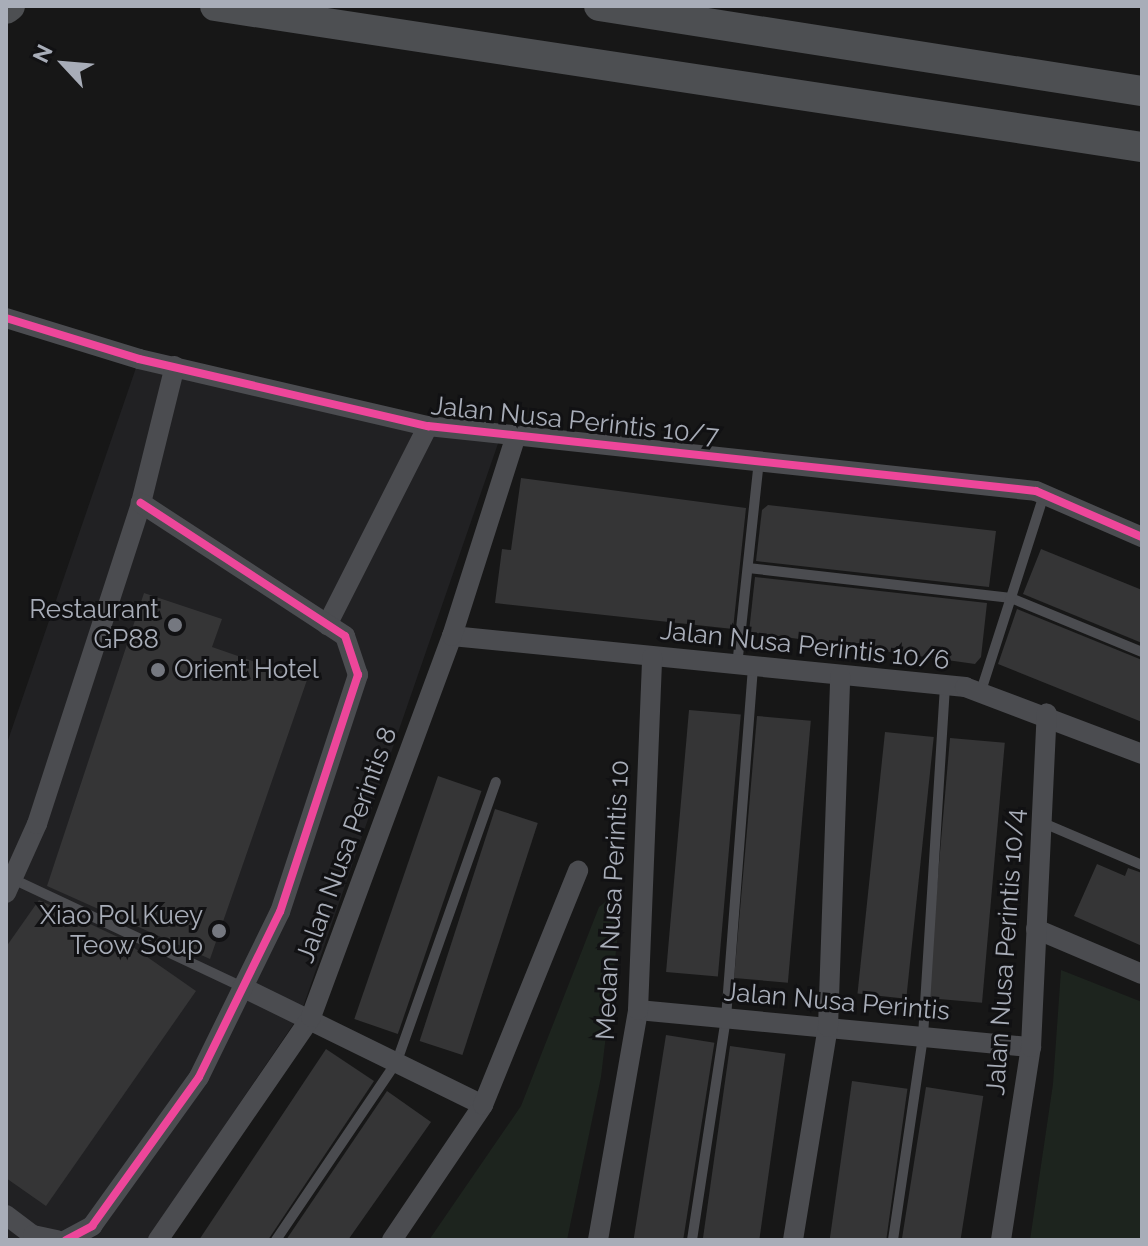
<!DOCTYPE html>
<html>
<head>
<meta charset="utf-8">
<style>
  body { margin:0 }
  #map { position:relative; width:1148px; height:1246px; overflow:hidden; background:#171717; font-family:Raleway,sans-serif }
  div>[style] { position:absolute }
  [style*='--x'] { left:calc(var(--x)*1px); top:calc(var(--y)*1px); width:calc(var(--w)*1px); rotate:calc(var(--a)*1deg) }
  .built>* { inset:0; background:#212123 }
  .green>* { inset:0; background:#1d241e }
  .building>* { inset:0; background:#353536; transform-origin:0 0 }
  .service>* { height:10px; margin:-5px; padding:0 5px; transform-origin:5px; border-radius:5px; background:#4b4c50 }
  .minor>* { height:20px; margin:-10px; padding:0 10px; transform-origin:10px; border-radius:10px; background:#4b4c50 }
  .primary>* { height:30px; margin:-15px; padding:0 15px; transform-origin:15px; border-radius:15px; background:#4d4f52 }
  .cycleway>* { height:8px; margin:-4px; padding:0 4px; transform-origin:4px; border-radius:4px; background:#ed469a }
  .dots>* { width:22px; height:22px; translate:-50% -50%; box-sizing:border-box; border:4px solid #111113; border-radius:50% }
  span { translate:-50% -50%; white-space:nowrap; text-align:center; line-height:1.15; -webkit-text-stroke:6px #111113; paint-order:stroke }
  .street-label { font-size:26px; color:#a8adb8 }
  .poi-label { font-size:26px; color:#a8adb8 }
  .right { translate:-100% -50%; text-align:right }
  .left { translate:0 -50%; text-align:left }
  .frame { position:absolute; inset:0; border:8px solid #a8adb8; pointer-events:none }
  .north { position:absolute; left:24px; top:24px; width:80px; height:80px; -webkit-text-stroke:6px #111113; paint-order:stroke; rotate:296deg; font-size:22px; font-weight:700; line-height:32px; text-align:center; color:#a8adb8 }
  .north::after { content:''; display:block; margin:auto; width:28px; height:36px; background:#a8adb8; clip-path:polygon(50% 0,100% 100%,50% 72%,0 100%) }
</style>
</head>
<body>
<div id="map">
  <div class="built">
    <i style="clip-path:polygon(139px 359px,502px 432px,301px 1013px,147px 1240px,6px 1240px,6px 746px)"></i>
  </div>
  <div class="green">
    <i style="clip-path:polygon(615px 894px,619px 926px,601px 1077px,567px 1240px,429px 1240px,521px 1106px,599px 907px)"></i>
    <i style="clip-path:polygon(1061px 970px,1142px 1002px,1142px 1240px,1030px 1240px,1053px 1084px)"></i>
  </div>
  <div class="building">
    <i style="clip-path:polygon(521px 478px,746px 508px,733px 629px,495px 603px,502px 549px,511px 550px)"></i>
    <i style="clip-path:polygon(768px 505px,996px 531px,989px 587px,756px 561px,762px 510px)"></i>
    <i style="clip-path:polygon(1041px 549px,1142px 590px,1142px 643px,1023px 594px)"></i>
    <i style="clip-path:polygon(755px 577px,987px 603px,981px 657px,975px 664px,749px 632px)"></i>
    <i style="clip-path:polygon(144px 593px,222px 619px,212px 647px,307px 680px,210px 959px,47px 886px)"></i>
    <i style="clip-path:polygon(1017px 609px,1142px 660px,1142px 722px,998px 664px)"></i>
    <i style="left:689px;top:710px;width:52px;height:263px;rotate:5deg"></i>
    <i style="left:757px;top:716px;width:54px;height:263px;rotate:5deg"></i>
    <i style="left:885px;top:732px;width:49px;height:263px;rotate:6deg"></i>
    <i style="left:950px;top:738px;width:55px;height:261px;rotate:5deg"></i>
    <i style="left:438px;top:776px;width:46px;height:257px;rotate:19deg"></i>
    <i style="left:495px;top:809px;width:45px;height:244px;rotate:18deg"></i>
    <i style="clip-path:polygon(1097px 864px,1125px 876px,1128px 868px,1142px 873px,1142px 946px,1074px 916px)"></i>
    <i style="clip-path:polygon(39px 900px,120px 938px,196px 991px,46px 1206px,6px 1178px,6px 947px)"></i>
    <i style="left:666px;top:1035px;width:49px;height:208px;rotate:9deg"></i>
    <i style="left:730px;top:1046px;width:56px;height:196px;rotate:8deg"></i>
    <i style="clip-path:polygon(326px 1049px,374px 1081px,268px 1240px,199px 1240px)"></i>
    <i style="left:852px;top:1081px;width:56px;height:161px;rotate:8deg"></i>
    <i style="left:926px;top:1087px;width:58px;height:155px;rotate:9deg"></i>
    <i style="clip-path:polygon(387px 1091px,431px 1122px,348px 1240px,286px 1240px)"></i>
  </div>
  <div class="service">
    <i style="--x:748;--y:568;--w:265;--a:6.5"></i>
    <i style="--x:1011;--y:598;--w:142;--a:22.4"></i>
    <i style="--x:737;--y:666;--w:206;--a:-83.9"></i>
    <i style="--x:980;--y:694;--w:209;--a:-72.2"></i>
    <i style="--x:1041;--y:822;--w:110;--a:23.1"></i>
    <i style="--x:15;--y:880;--w:251;--a:25.2"></i>
    <i style="--x:276;--y:1240;--w:216;--a:-55.9"></i>
    <i style="--x:397;--y:1061;--w:296;--a:-70.5"></i>
    <i style="--x:692;--y:1240;--w:225;--a:-81.3"></i>
    <i style="--x:726;--y:1018;--w:351;--a:-85.6"></i>
    <i style="--x:893;--y:1240;--w:206;--a:-81.6"></i>
    <i style="--x:923;--y:1036;--w:349;--a:-86.4"></i>
  </div>
  <div class="minor">
    <i style="--x:6;--y:318;--w:139;--a:17.1"></i>
    <i style="--x:139;--y:359;--w:297;--a:13.1"></i>
    <i style="--x:428;--y:426;--w:611;--a:6.1"></i>
    <i style="--x:1036;--y:491;--w:116;--a:23.5"></i>
    <i style="--x:327;--y:625;--w:223;--a:-63.1"></i>
    <i style="--x:452;--y:636;--w:516;--a:5.68"></i>
    <i style="--x:965;--y:687;--w:189;--a:20.7"></i>
    <i style="--x:6;--y:893;--w:76;--a:-65.8"></i>
    <i style="--x:37;--y:824;--w:337;--a:-72"></i>
    <i style="--x:141;--y:503;--w:141;--a:-76.1"></i>
    <i style="--x:1036;--y:929;--w:115;--a:23"></i>
    <i style="--x:242;--y:987;--w:268;--a:26.1"></i>
    <i style="--x:638;--y:1010;--w:395;--a:5.4"></i>
    <i style="--x:6;--y:1215;--w:34;--a:37"></i>
    <i style="--x:33;--y:1235;--w:25;--a:12"></i>
    <i style="--x:66;--y:1240;--w:30;--a:-28"></i>
    <i style="--x:92;--y:1226;--w:183;--a:-54.3"></i>
    <i style="--x:199;--y:1077;--w:184;--a:-63.9"></i>
    <i style="--x:280;--y:912;--w:250;--a:-71.8"></i>
    <i style="--x:358;--y:675;--w:41;--a:-108.4"></i>
    <i style="--x:345;--y:636;--w:244;--a:-146.9"></i>
    <i style="--x:158;--y:1240;--w:270;--a:-55.5"></i>
    <i style="--x:311;--y:1017;--w:406;--a:-69.7"></i>
    <i style="--x:452;--y:636;--w:211;--a:-72.3"></i>
    <i style="--x:392;--y:1240;--w:163;--a:-56"></i>
    <i style="--x:483;--y:1105;--w:253;--a:-67.9"></i>
    <i style="--x:598;--y:1240;--w:233;--a:-80.1"></i>
    <i style="--x:638;--y:1010;--w:353;--a:-87.7"></i>
    <i style="--x:793;--y:1240;--w:216;--a:-80.7"></i>
    <i style="--x:828;--y:1027;--w:351;--a:-88"></i>
    <i style="--x:1001;--y:1240;--w:195;--a:-81.2"></i>
    <i style="--x:1031;--y:1047;--w:334;--a:-87.3"></i>
  </div>
  <div class="primary">
    <i style="--x:215;--y:6;--w:938;--a:8.65"></i>
    <i style="--x:599;--y:6;--w:550;--a:8.9"></i>
    <i style="--x:6;--y:9;--w:5;--a:-37"></i>
  </div>
  <div class="cycleway">
    <i style="--x:6;--y:318;--w:139;--a:17.1"></i>
    <i style="--x:139;--y:359;--w:297;--a:13.1"></i>
    <i style="--x:428;--y:426;--w:611;--a:6.1"></i>
    <i style="--x:1036;--y:491;--w:116;--a:23.5"></i>
    <i style="--x:66;--y:1240;--w:30;--a:-28"></i>
    <i style="--x:92;--y:1226;--w:183;--a:-54.3"></i>
    <i style="--x:199;--y:1077;--w:184;--a:-63.9"></i>
    <i style="--x:280;--y:912;--w:250;--a:-71.8"></i>
    <i style="--x:358;--y:675;--w:41;--a:-108.4"></i>
    <i style="--x:345;--y:636;--w:244;--a:-146.9"></i>
  </div>
  <div class="dots">
    <i style="left:175px;top:625px;background:#757880"></i>
    <i style="left:158px;top:670px;background:#757880"></i>
    <i style="left:219px;top:931px;background:#757880"></i>
  </div>
  <div class="street-label">
    <span style="left:575px;top:421px;rotate:6deg">Jalan Nusa Perintis 10/7</span>
    <span style="left:805px;top:646px;rotate:6deg">Jalan Nusa Perintis 10/6</span>
    <span style="left:347px;top:845px;rotate:-70deg">Jalan Nusa Perintis 8</span>
    <span style="left:613px;top:900px;rotate:-87deg">Medan Nusa Perintis 10</span>
    <span style="left:1006px;top:952px;rotate:-86deg">Jalan Nusa Perintis 10/4</span>
    <span style="left:837px;top:1002px;rotate:5deg">Jalan Nusa Perintis</span>
  </div>
  <div class="poi-label">
    <span class="right" style="left:159px;top:625px">Restaurant<br>GP88</span>
    <span class="left" style="left:174px;top:670px">Orient Hotel</span>
    <span class="right" style="left:203px;top:931px">Xiao Pol Kuey<br>Teow Soup</span>
  </div>
  <div class="frame"></div>
  <div class="north">N</div>
</div>
</body>
</html>
